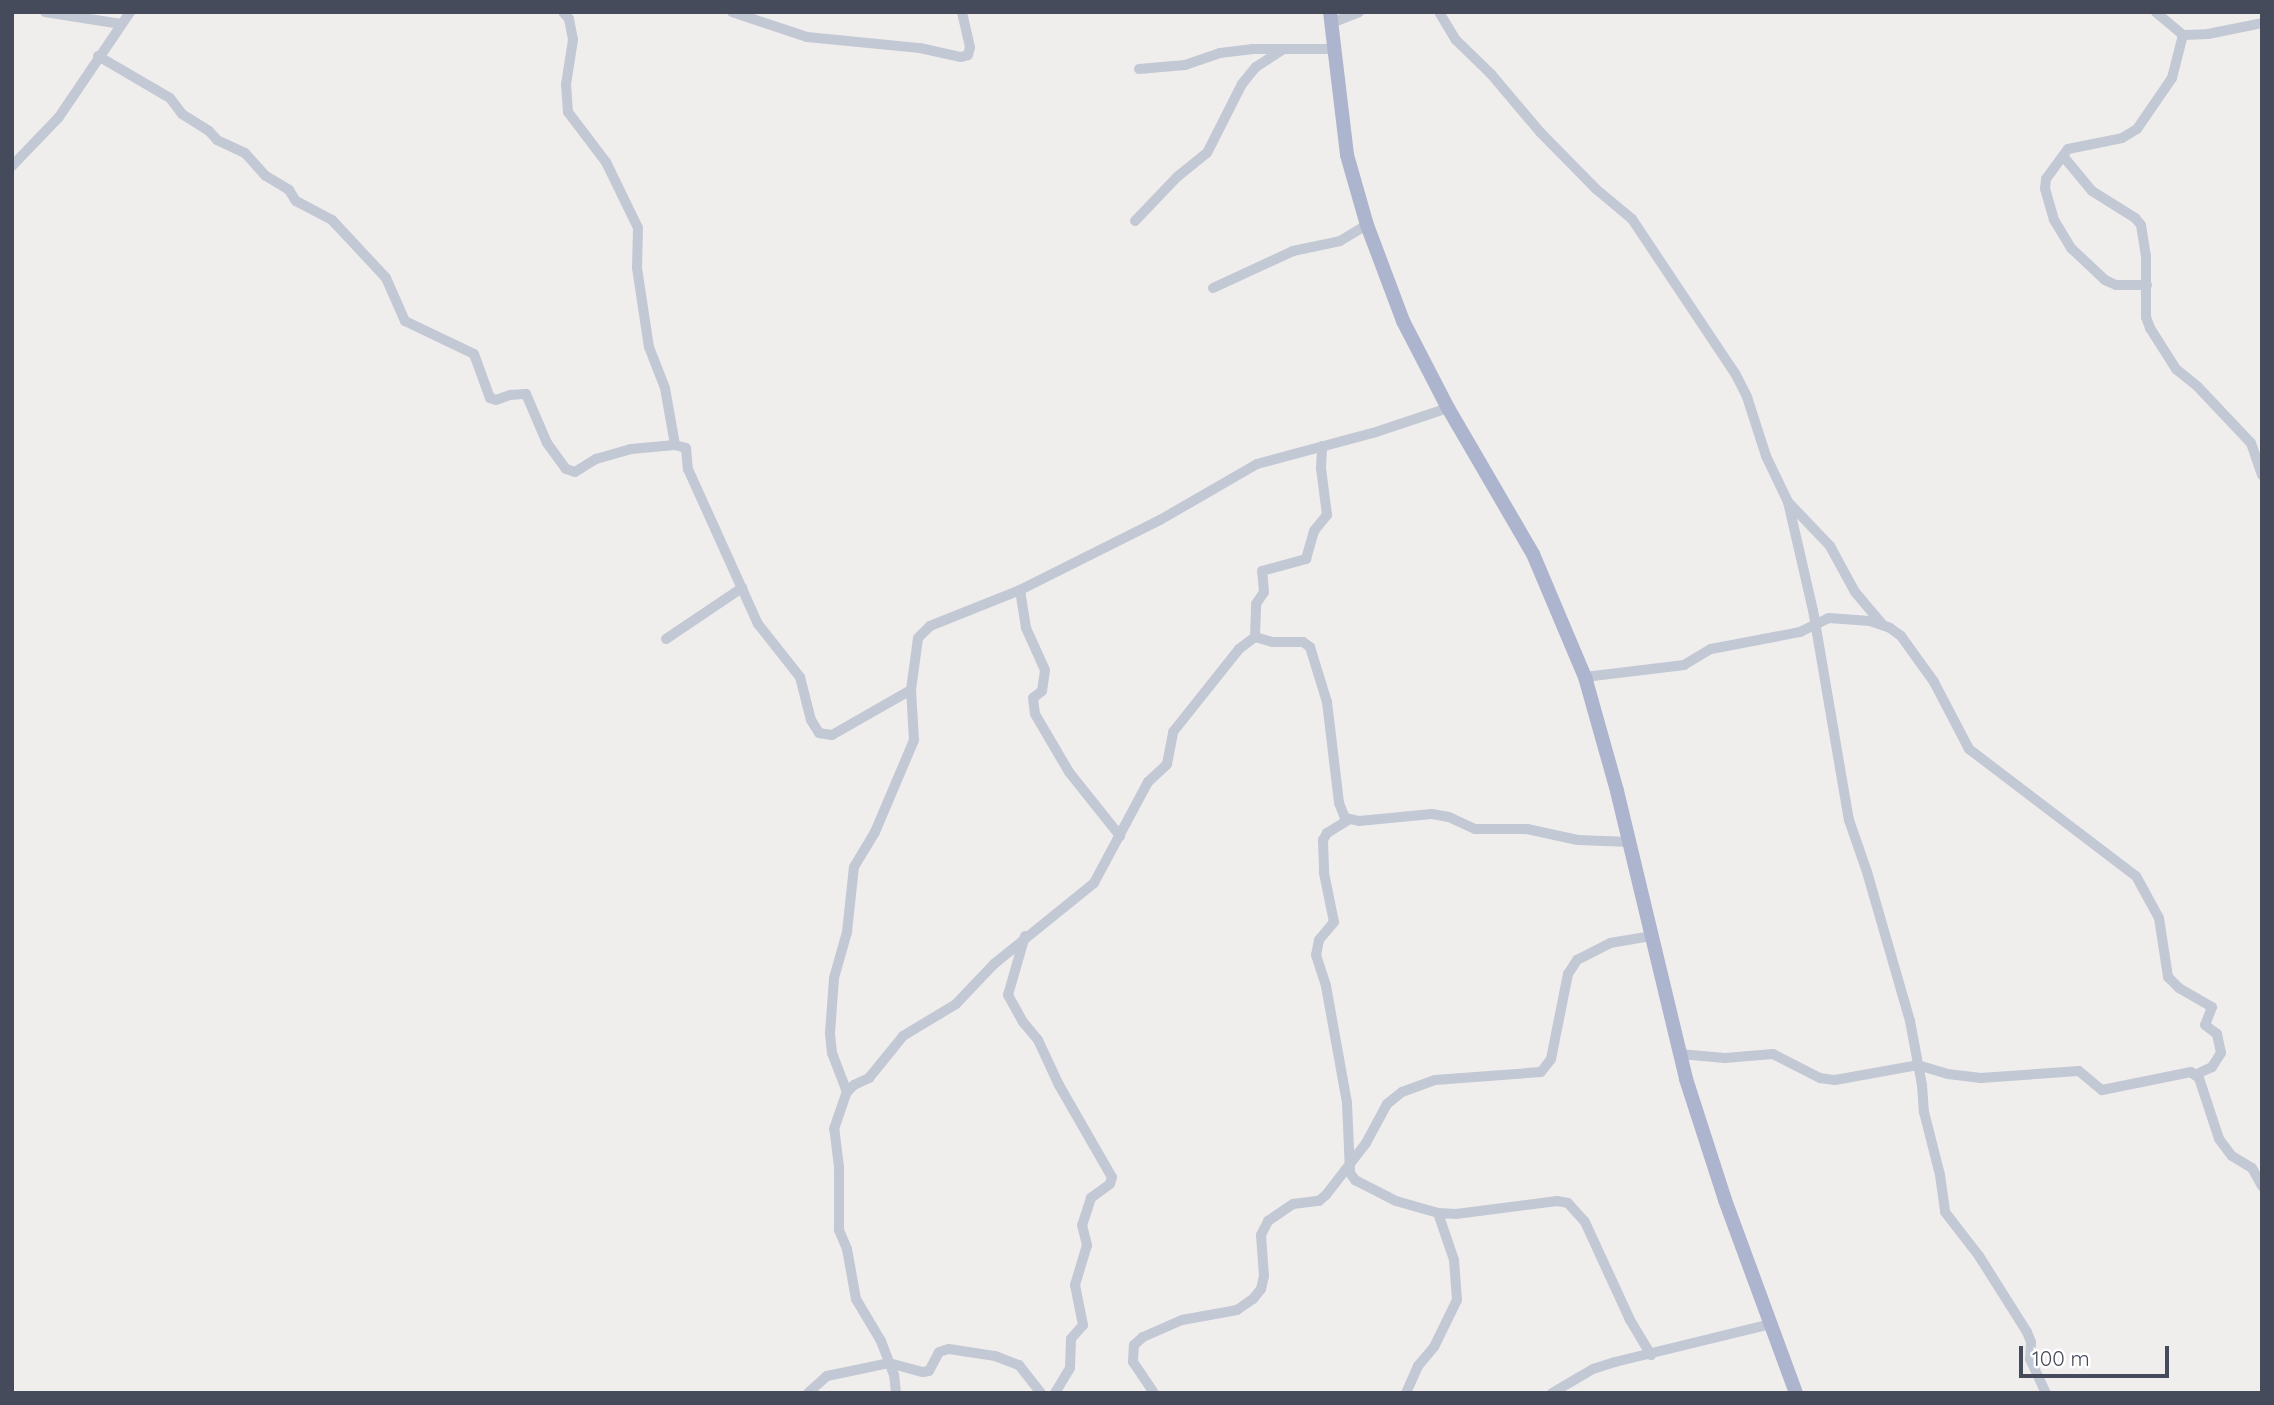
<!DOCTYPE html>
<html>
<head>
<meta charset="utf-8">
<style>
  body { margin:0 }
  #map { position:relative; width:2274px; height:1405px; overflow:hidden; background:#f0eeed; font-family:Quicksand,sans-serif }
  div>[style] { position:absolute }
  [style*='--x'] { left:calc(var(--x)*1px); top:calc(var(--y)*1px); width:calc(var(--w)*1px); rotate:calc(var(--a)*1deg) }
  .minor>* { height:10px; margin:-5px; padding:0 5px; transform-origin:5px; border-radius:5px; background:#c3c8d5 }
  .major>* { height:14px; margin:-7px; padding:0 7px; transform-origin:7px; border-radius:7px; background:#acb5cd }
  span { translate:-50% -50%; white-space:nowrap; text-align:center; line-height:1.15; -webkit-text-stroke:5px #fff; paint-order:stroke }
  .frame { position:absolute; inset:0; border:14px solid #454b5b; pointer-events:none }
  .scale { position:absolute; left:2019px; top:1346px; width:150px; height:32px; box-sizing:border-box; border:4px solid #454b5b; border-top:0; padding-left:9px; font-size:21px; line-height:24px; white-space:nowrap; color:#454b5b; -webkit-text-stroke:5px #fff; paint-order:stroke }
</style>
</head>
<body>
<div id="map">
  <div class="minor">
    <i style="--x:45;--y:12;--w:77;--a:9"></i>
    <i style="--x:563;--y:12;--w:9;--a:49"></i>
    <i style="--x:569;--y:19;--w:21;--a:79"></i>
    <i style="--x:573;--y:40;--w:45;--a:99"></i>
    <i style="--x:566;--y:84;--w:28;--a:86"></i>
    <i style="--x:568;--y:112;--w:63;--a:52.8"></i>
    <i style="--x:606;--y:162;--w:73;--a:64.1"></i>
    <i style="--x:638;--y:228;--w:40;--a:91.4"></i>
    <i style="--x:637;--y:268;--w:80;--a:81.4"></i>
    <i style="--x:649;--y:347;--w:44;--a:68.7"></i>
    <i style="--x:665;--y:388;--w:58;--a:80"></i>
    <i style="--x:732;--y:12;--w:79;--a:18.4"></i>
    <i style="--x:807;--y:37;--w:114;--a:5.6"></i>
    <i style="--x:920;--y:48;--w:42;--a:12.4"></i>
    <i style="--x:961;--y:57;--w:7;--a:-16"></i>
    <i style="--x:968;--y:55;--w:8;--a:-76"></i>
    <i style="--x:970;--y:47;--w:36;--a:-103"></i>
    <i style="--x:1439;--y:12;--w:33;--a:59"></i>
    <i style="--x:1456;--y:40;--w:49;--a:44.2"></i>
    <i style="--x:1491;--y:74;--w:76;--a:49.8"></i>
    <i style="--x:1540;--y:132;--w:80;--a:45.5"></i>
    <i style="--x:1596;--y:189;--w:47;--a:39.8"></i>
    <i style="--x:1632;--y:219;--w:187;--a:56.3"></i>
    <i style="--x:1736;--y:375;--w:25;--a:63"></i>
    <i style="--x:1747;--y:397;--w:62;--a:72.1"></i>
    <i style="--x:1766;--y:456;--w:51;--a:64.4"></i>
    <i style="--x:1788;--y:502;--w:61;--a:46.3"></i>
    <i style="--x:1830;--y:546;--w:52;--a:61.5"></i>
    <i style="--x:1855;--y:592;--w:42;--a:49.8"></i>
    <i style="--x:1331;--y:23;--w:30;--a:-21"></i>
    <i style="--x:2183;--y:35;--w:25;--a:-2"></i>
    <i style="--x:2208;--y:34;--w:55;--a:-11.5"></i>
    <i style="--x:98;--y:56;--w:83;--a:30.3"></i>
    <i style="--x:170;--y:98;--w:20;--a:53"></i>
    <i style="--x:182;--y:114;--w:32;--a:32"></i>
    <i style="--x:209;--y:131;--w:12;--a:48"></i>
    <i style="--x:217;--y:140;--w:31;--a:25"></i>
    <i style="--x:245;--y:153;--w:31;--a:48"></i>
    <i style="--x:266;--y:176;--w:27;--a:31"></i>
    <i style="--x:289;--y:190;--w:13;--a:58"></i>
    <i style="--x:296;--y:201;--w:41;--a:27.8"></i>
    <i style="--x:332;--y:220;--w:79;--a:47"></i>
    <i style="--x:386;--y:278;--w:47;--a:66.2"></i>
    <i style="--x:405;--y:321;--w:76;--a:25.6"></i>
    <i style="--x:474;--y:354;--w:47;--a:70"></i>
    <i style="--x:490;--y:398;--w:6;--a:18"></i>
    <i style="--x:496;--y:400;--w:15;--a:-20"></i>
    <i style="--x:510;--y:395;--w:16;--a:-4"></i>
    <i style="--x:526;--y:394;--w:53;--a:66.8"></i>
    <i style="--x:547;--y:443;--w:32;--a:54"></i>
    <i style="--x:566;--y:469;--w:9;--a:18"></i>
    <i style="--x:575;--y:472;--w:25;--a:-32"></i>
    <i style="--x:596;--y:459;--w:36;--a:-16"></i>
    <i style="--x:631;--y:449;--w:44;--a:-5.2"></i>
    <i style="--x:675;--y:445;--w:11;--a:15"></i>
    <i style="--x:686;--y:448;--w:21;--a:85"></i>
    <i style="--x:688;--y:469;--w:170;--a:65.7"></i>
    <i style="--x:758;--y:624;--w:68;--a:51.6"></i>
    <i style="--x:800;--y:677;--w:44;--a:75.7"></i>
    <i style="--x:811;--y:720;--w:15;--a:58"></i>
    <i style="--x:819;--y:733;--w:13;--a:9"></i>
    <i style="--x:832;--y:735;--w:91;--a:-29.7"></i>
    <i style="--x:1139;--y:69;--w:46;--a:-5"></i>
    <i style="--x:1185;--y:65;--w:37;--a:-19"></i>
    <i style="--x:1220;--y:53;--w:33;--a:-7"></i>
    <i style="--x:1253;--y:49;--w:81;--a:0"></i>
    <i style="--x:2063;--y:156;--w:45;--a:50.4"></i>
    <i style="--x:2092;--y:191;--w:51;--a:32.1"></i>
    <i style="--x:2135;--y:218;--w:9;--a:49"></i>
    <i style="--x:2141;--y:225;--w:31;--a:81"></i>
    <i style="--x:2146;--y:256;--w:61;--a:90"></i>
    <i style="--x:2146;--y:317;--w:12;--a:70"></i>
    <i style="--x:2150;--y:328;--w:49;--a:57.6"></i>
    <i style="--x:2176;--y:369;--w:28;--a:39"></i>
    <i style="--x:2198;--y:387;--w:77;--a:46.6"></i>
    <i style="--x:2251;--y:443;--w:34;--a:71"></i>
    <i style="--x:12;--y:166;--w:68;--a:-46.2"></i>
    <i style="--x:59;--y:117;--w:127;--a:-55.9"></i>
    <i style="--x:1135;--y:221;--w:61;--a:-46.3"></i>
    <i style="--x:1177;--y:177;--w:38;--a:-39"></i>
    <i style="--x:1207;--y:153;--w:77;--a:-63.1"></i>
    <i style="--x:1242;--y:84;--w:22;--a:-51"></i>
    <i style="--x:1256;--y:67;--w:31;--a:-33"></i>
    <i style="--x:2147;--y:285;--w:31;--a:180"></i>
    <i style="--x:2116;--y:285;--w:12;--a:-156"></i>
    <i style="--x:2105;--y:280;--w:47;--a:-136.7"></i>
    <i style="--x:2071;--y:248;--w:33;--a:-121"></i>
    <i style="--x:2054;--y:220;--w:32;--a:-106"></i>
    <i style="--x:2045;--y:189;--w:10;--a:-84"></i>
    <i style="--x:2046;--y:179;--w:37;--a:-54"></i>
    <i style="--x:2068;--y:149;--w:55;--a:-11.5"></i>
    <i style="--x:2122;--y:138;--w:17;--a:-31"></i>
    <i style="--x:2137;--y:129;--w:62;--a:-55.5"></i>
    <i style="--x:2172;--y:78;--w:44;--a:-75.7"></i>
    <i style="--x:2183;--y:35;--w:35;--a:-140"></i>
    <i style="--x:1213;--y:288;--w:88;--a:-24.8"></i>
    <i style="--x:1293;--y:251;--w:48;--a:-12"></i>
    <i style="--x:1340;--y:241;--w:31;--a:-31"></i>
    <i style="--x:1788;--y:502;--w:111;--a:77"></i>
    <i style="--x:1813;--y:610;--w:213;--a:80.3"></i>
    <i style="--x:1849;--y:820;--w:55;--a:70.9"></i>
    <i style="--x:1867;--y:872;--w:155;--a:73.9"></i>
    <i style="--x:1910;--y:1021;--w:65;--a:79.4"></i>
    <i style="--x:1922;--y:1085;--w:27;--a:86"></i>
    <i style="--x:1924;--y:1112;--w:65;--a:75.7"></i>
    <i style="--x:1940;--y:1175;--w:37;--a:82"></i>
    <i style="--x:1945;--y:1212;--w:56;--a:52.3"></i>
    <i style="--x:1979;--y:1256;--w:90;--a:57.7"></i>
    <i style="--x:2027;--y:1332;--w:11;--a:68"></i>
    <i style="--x:2031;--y:1342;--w:17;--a:93"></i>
    <i style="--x:2030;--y:1359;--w:38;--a:65"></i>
    <i style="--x:1020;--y:590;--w:38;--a:81"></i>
    <i style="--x:1026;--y:628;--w:46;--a:65.7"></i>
    <i style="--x:1045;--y:670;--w:21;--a:98"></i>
    <i style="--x:1042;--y:691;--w:11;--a:142"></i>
    <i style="--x:1033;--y:698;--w:16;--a:83"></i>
    <i style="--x:1035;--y:714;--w:67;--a:59.6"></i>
    <i style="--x:1069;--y:772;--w:82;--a:51.4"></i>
    <i style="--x:1255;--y:637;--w:18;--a:16"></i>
    <i style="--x:1272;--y:642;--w:31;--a:0"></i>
    <i style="--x:1303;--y:642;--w:9;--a:36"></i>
    <i style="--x:1310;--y:647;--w:58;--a:72.8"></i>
    <i style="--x:1327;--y:702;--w:102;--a:83.2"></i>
    <i style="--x:1339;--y:803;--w:16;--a:68"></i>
    <i style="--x:1345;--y:818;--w:14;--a:12"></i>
    <i style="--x:1359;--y:821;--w:73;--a:-5.5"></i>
    <i style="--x:1432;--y:814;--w:17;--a:10"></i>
    <i style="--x:1449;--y:817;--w:29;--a:25"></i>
    <i style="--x:1475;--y:829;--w:52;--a:0"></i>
    <i style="--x:1527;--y:829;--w:52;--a:12.2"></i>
    <i style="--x:1578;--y:840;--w:52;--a:2.2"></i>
    <i style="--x:666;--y:639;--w:92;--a:-33.9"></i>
    <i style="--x:1585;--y:677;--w:100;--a:-6.9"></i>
    <i style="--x:1684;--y:665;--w:31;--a:-31"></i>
    <i style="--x:1711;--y:649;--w:91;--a:-10.8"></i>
    <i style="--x:1800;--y:632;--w:32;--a:-26"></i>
    <i style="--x:1829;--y:618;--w:41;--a:4.2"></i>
    <i style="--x:1870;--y:621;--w:21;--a:19"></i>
    <i style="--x:1890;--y:628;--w:14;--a:36"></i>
    <i style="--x:1901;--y:636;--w:57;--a:54.3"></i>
    <i style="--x:1934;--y:682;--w:76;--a:62.4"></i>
    <i style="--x:1969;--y:749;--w:210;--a:37.3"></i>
    <i style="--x:2136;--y:876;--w:48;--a:61.3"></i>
    <i style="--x:2159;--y:918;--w:60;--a:81.3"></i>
    <i style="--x:2168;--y:977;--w:16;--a:45"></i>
    <i style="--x:2179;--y:988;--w:38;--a:30"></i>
    <i style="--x:2212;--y:1007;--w:19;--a:111"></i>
    <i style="--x:2205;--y:1025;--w:15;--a:37"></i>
    <i style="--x:2217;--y:1034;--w:19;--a:78"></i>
    <i style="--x:2221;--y:1053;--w:17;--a:123"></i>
    <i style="--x:2212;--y:1067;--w:19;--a:155"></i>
    <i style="--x:1348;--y:820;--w:25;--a:148"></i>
    <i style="--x:1327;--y:833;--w:8;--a:120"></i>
    <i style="--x:1323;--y:840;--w:33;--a:88"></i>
    <i style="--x:1324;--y:873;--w:50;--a:78.5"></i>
    <i style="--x:1334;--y:922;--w:23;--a:130"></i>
    <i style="--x:1319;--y:940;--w:15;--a:101"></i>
    <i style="--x:1316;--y:955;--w:33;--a:72"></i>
    <i style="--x:1326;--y:986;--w:119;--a:79.8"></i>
    <i style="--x:1347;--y:1103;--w:70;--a:87.5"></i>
    <i style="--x:1350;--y:1173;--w:9;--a:54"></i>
    <i style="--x:1355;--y:1180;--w:46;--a:27.1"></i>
    <i style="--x:1396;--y:1201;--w:44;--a:15.9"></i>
    <i style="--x:1438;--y:1213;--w:18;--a:3"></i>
    <i style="--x:1456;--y:1214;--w:102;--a:-7.3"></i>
    <i style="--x:1557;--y:1201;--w:11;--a:10"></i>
    <i style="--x:1568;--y:1203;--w:25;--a:48"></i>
    <i style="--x:1585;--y:1222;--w:108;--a:65.3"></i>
    <i style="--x:1630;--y:1320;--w:41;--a:59"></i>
    <i style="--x:1025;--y:936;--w:61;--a:106.1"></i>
    <i style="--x:1008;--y:995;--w:31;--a:61"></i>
    <i style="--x:1023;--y:1022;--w:23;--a:50"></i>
    <i style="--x:1038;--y:1040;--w:50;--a:65"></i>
    <i style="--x:1059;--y:1085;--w:106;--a:60.1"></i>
    <i style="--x:1112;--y:1177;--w:7;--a:106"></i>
    <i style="--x:1110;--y:1184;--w:24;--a:144"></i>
    <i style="--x:1091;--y:1198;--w:28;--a:108"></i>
    <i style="--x:1082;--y:1225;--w:21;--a:76"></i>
    <i style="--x:1087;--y:1245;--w:42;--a:106.7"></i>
    <i style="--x:1075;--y:1285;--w:41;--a:78.7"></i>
    <i style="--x:1083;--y:1325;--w:18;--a:131"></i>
    <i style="--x:1071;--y:1339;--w:29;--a:92"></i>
    <i style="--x:1070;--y:1368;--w:29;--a:121"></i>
    <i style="--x:1680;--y:1054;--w:45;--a:5.1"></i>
    <i style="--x:1725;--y:1058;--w:48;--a:-4.8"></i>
    <i style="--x:1773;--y:1054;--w:53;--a:27.1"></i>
    <i style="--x:1820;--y:1078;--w:15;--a:8"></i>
    <i style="--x:1835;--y:1080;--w:84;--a:-10.2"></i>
    <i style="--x:1918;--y:1065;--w:31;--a:17"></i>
    <i style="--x:1948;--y:1074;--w:33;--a:7"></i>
    <i style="--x:1981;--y:1078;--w:98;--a:-4.1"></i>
    <i style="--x:2079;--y:1071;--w:30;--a:40"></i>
    <i style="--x:2102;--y:1090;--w:91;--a:-11.4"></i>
    <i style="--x:2191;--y:1072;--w:10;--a:37"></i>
    <i style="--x:2199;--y:1078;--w:64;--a:71.8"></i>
    <i style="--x:2219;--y:1139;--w:21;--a:53"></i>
    <i style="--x:2232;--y:1156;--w:23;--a:31"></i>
    <i style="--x:2252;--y:1168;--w:21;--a:61"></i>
    <i style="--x:847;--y:1092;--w:10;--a:-45"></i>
    <i style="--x:854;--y:1085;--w:17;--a:-25"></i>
    <i style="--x:869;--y:1078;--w:54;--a:-51"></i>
    <i style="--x:903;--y:1036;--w:62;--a:-31.1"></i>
    <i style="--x:956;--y:1004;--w:55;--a:-46.5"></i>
    <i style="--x:994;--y:964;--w:129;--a:-39"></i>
    <i style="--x:1094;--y:883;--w:115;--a:-61.9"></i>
    <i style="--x:1148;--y:782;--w:26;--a:-43"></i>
    <i style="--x:1167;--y:764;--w:33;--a:-79"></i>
    <i style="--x:1173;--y:732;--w:106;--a:-51.5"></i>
    <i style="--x:1239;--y:649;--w:20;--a:-37"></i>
    <i style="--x:1255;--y:637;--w:33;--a:-88"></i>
    <i style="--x:1256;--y:604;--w:14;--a:-56"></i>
    <i style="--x:1264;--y:592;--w:21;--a:-95"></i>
    <i style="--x:1262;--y:571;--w:46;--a:-15.3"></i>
    <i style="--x:1306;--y:559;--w:29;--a:-74"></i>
    <i style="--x:1314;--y:531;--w:21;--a:-51"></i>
    <i style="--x:1327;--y:515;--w:47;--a:-97.3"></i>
    <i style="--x:1321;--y:468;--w:22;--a:-87"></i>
    <i style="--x:808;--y:1393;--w:25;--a:-42"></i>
    <i style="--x:827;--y:1376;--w:63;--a:-11.8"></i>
    <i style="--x:889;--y:1363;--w:35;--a:15"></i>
    <i style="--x:923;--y:1372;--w:6;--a:-9"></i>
    <i style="--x:929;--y:1371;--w:21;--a:-62"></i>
    <i style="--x:939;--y:1352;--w:10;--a:-17"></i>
    <i style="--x:949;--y:1349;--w:47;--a:8.7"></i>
    <i style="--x:995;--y:1356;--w:26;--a:21"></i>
    <i style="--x:1019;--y:1365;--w:36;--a:52"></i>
    <i style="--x:896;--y:1393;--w:18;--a:-96"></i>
    <i style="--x:894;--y:1375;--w:36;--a:-111"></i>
    <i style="--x:881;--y:1341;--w:49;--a:-120.8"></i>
    <i style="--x:856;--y:1299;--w:51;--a:-100.2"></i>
    <i style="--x:847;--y:1249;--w:21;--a:-113"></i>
    <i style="--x:839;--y:1230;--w:63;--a:-90"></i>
    <i style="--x:839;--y:1167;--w:38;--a:-97"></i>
    <i style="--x:834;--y:1129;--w:39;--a:-71"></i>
    <i style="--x:847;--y:1092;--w:42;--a:-111"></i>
    <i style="--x:832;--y:1053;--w:20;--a:-96"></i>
    <i style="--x:830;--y:1033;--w:55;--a:-85.8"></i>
    <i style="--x:834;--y:978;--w:48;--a:-74.2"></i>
    <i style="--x:847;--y:932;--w:65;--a:-83.9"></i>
    <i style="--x:854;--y:867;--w:41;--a:-59"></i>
    <i style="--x:875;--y:832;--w:100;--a:-67"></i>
    <i style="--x:914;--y:740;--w:50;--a:-93.4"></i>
    <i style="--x:911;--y:690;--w:52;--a:-82.3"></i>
    <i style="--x:918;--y:638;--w:17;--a:-45"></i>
    <i style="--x:930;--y:626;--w:97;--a:-21.8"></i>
    <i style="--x:1020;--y:590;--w:157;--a:-26.6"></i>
    <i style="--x:1160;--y:520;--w:112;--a:-30"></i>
    <i style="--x:1257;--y:464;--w:120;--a:-15"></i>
    <i style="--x:1373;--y:433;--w:79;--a:-18.4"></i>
    <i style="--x:1154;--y:1393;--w:37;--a:-124"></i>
    <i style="--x:1133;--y:1362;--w:17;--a:-87"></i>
    <i style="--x:1134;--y:1345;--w:12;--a:-42"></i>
    <i style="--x:1143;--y:1337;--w:43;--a:-23.6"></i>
    <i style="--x:1182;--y:1320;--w:56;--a:-10.3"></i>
    <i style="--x:1237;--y:1310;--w:19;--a:-35"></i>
    <i style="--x:1253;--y:1299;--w:13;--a:-51"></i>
    <i style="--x:1261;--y:1289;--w:13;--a:-77"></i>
    <i style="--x:1264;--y:1276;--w:41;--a:-94.2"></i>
    <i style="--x:1261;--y:1235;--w:16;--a:-63"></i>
    <i style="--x:1268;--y:1221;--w:30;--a:-34"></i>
    <i style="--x:1293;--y:1204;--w:26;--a:-7"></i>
    <i style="--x:1319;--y:1201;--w:9;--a:-41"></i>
    <i style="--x:1326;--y:1195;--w:66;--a:-52.4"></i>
    <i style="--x:1366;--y:1143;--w:44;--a:-61.7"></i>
    <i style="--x:1387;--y:1104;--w:19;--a:-39"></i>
    <i style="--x:1402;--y:1092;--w:35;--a:-20"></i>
    <i style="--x:1435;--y:1080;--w:106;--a:-4.3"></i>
    <i style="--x:1541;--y:1072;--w:16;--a:-52"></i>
    <i style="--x:1551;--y:1059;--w:87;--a:-78.7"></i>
    <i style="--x:1568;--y:974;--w:17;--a:-57"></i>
    <i style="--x:1577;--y:960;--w:37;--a:-27"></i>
    <i style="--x:1610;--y:943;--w:43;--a:-9.5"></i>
    <i style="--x:1406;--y:1393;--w:30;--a:-66"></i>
    <i style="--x:1418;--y:1366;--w:25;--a:-50"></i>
    <i style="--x:1434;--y:1347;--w:52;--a:-63.9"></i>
    <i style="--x:1457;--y:1300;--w:40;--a:-94.3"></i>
    <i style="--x:1454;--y:1260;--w:50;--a:-108.8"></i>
    <i style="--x:1552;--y:1393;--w:48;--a:-30.3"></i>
    <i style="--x:1593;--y:1369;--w:23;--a:-18"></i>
    <i style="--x:1615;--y:1362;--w:161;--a:-13.7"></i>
  </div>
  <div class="major">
    <i style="--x:1330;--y:12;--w:144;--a:83.2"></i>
    <i style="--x:1347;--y:155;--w:73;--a:74.1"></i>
    <i style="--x:1367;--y:225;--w:103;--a:69.4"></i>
    <i style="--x:1403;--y:321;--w:98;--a:62.7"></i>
    <i style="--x:1448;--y:408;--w:169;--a:59.8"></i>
    <i style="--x:1533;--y:554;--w:134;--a:67.1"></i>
    <i style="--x:1585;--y:677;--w:118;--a:74.3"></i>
    <i style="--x:1617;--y:791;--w:296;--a:76.5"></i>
    <i style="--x:1686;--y:1079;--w:127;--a:72.1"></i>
    <i style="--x:1725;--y:1200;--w:206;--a:69.8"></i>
  </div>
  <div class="frame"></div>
  <div class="scale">100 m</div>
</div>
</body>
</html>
